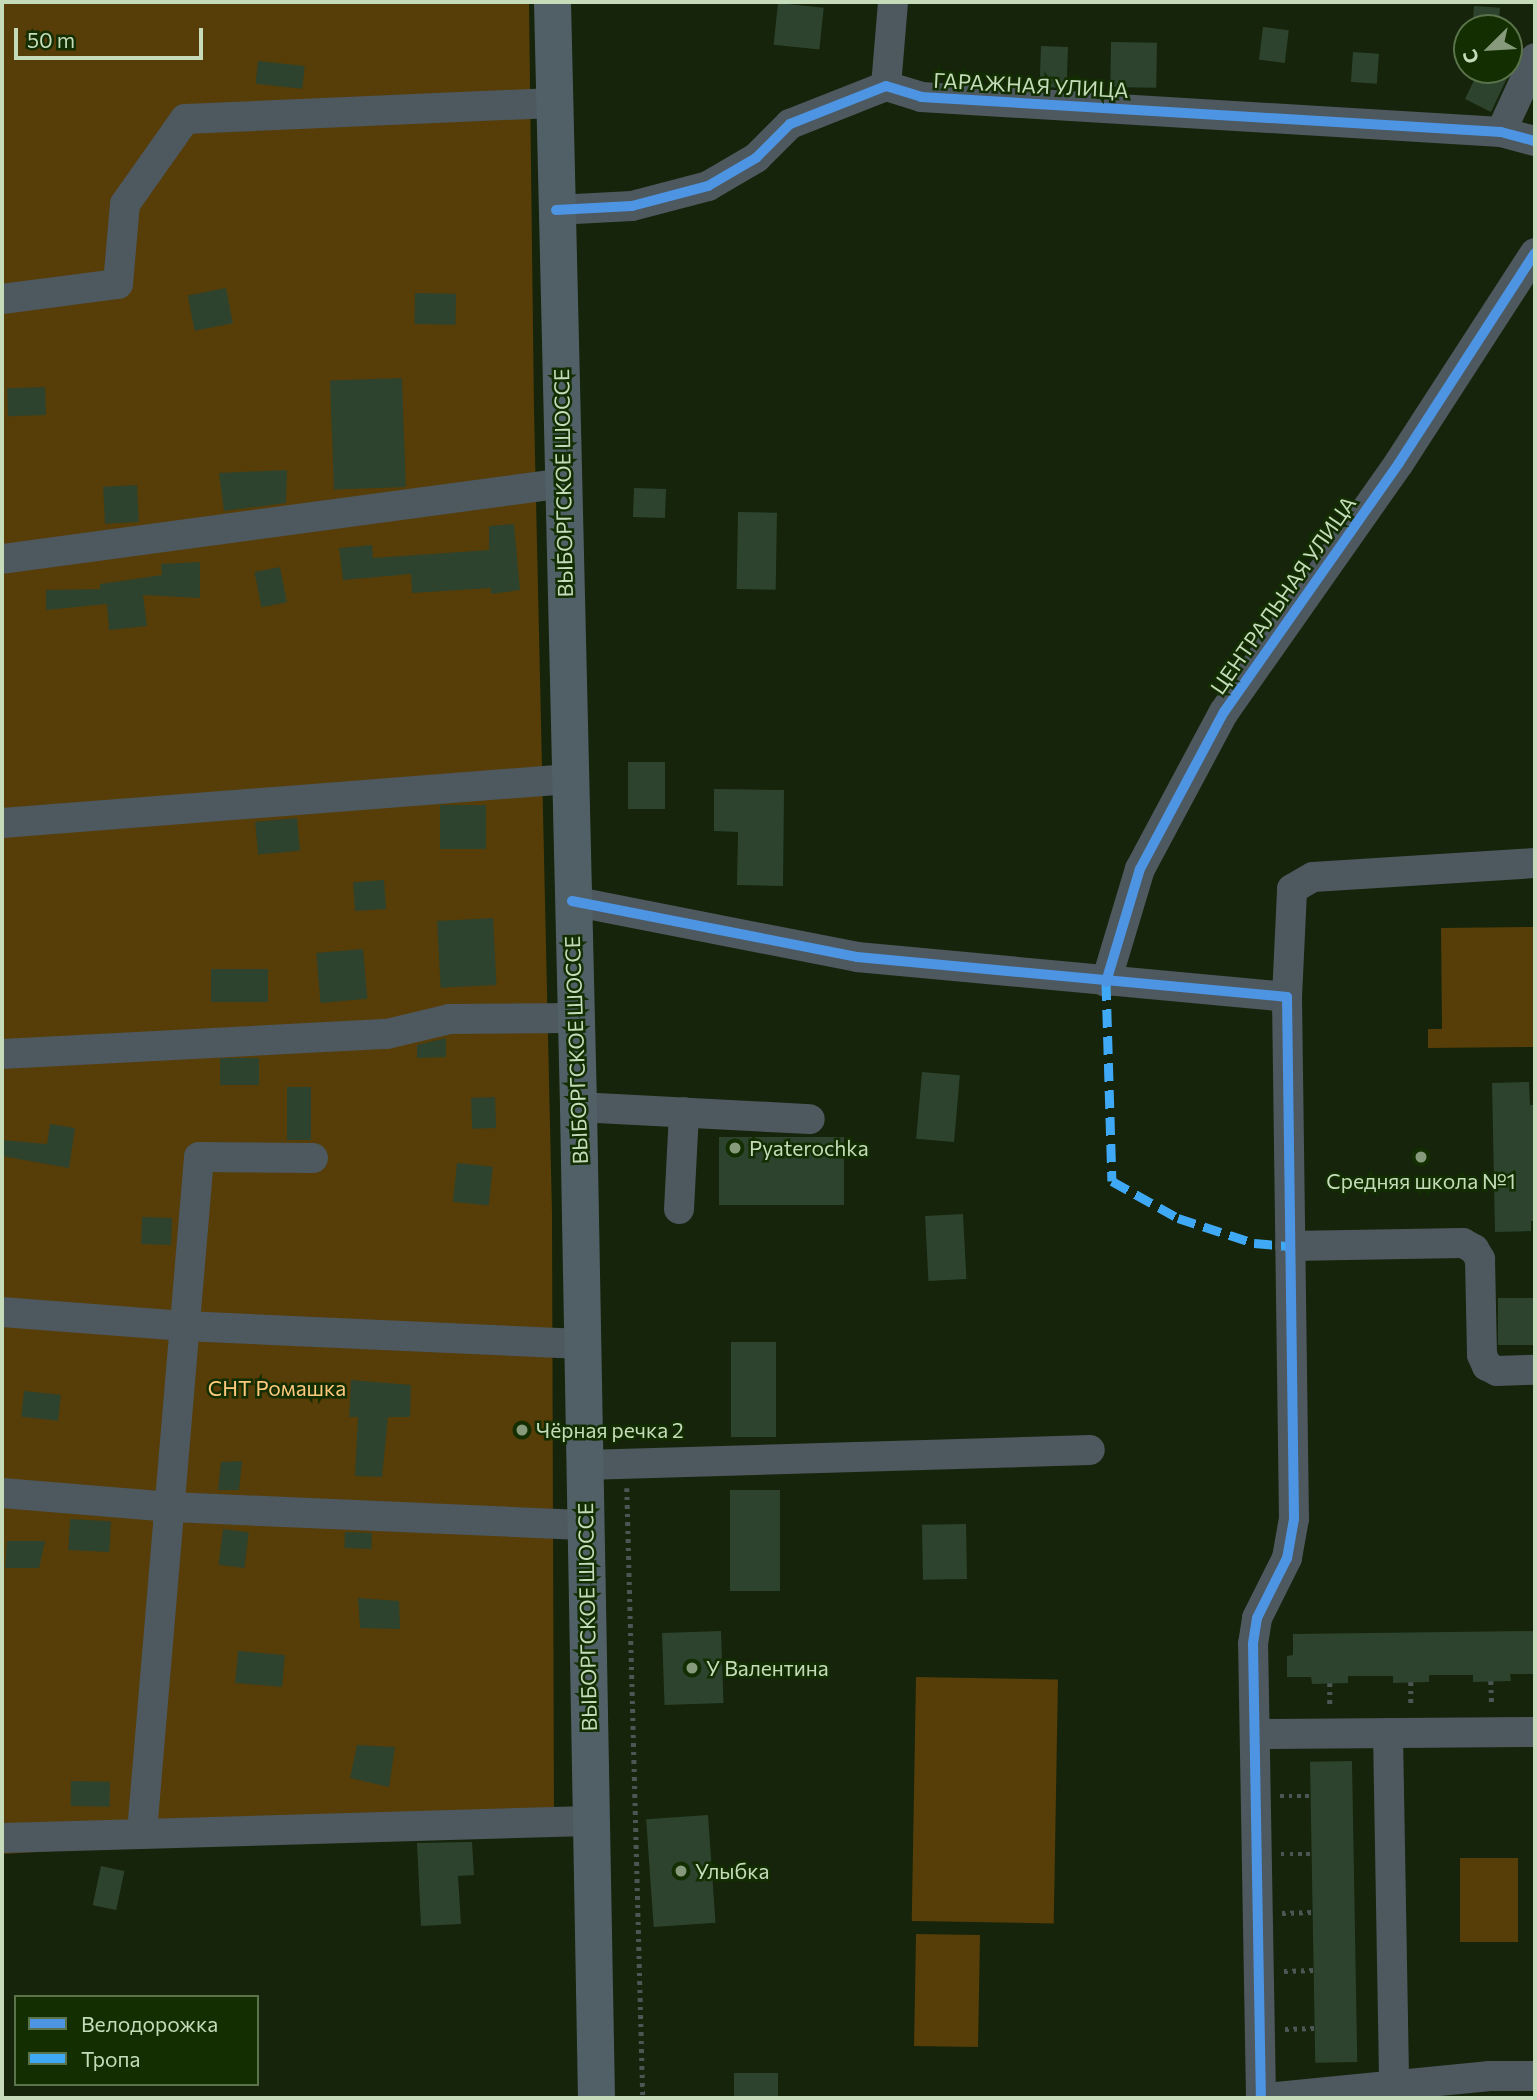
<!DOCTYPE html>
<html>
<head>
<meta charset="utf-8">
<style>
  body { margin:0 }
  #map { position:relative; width:1537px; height:2100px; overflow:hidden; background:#15240a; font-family:Commissioner,sans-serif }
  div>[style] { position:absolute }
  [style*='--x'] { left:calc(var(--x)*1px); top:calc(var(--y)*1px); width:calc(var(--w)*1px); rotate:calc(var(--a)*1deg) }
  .green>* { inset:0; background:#573d08; transform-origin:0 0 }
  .building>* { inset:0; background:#2e432e; transform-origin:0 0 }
  .path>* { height:4.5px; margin-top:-2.25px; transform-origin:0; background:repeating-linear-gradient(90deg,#4c5755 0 3.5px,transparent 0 8.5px) }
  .minor>* { height:30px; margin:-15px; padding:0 15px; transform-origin:15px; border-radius:15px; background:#4d585f }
  .major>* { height:37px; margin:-18.5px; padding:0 18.5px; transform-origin:18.5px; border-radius:18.5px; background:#516067 }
  .quiet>* { height:9px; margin-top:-4.5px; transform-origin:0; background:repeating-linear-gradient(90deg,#3fa9f5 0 18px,transparent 0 27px) }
  .cycleway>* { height:10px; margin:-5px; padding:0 5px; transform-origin:5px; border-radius:5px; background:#4d94e3 }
  .dots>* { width:19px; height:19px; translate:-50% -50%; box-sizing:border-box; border:4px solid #132e00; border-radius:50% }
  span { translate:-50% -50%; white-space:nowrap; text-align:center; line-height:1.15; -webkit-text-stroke:5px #132e00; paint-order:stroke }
  .street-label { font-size:21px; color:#c5dbba }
  .poi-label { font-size:21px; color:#c5dbba }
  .left { translate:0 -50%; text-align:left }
  .park-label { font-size:21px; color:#ffc97d }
  .frame { position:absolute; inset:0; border:4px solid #c5dbba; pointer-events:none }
  .legend { position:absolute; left:14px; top:1995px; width:245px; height:91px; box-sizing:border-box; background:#132e00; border:2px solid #5a734a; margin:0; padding:9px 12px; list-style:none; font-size:21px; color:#c5dbba }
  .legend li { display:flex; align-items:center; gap:14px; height:35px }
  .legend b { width:35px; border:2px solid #5a734a }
  .north { position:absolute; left:1453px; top:14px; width:70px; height:70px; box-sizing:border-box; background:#132e00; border:2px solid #5a734a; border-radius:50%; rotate:246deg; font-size:19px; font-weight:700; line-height:28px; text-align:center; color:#c5dbba }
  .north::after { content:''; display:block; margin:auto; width:24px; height:32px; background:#879b7c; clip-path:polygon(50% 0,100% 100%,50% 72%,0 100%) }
  .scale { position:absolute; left:14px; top:28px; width:189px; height:32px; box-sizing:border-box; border:4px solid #c5dbba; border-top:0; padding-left:9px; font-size:21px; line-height:24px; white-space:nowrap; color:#c5dbba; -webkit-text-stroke:5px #132e00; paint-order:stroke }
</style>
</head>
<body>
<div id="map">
  <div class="green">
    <i style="clip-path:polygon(2px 2px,529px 2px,534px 410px,552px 1213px,554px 1823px,2px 1854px)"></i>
    <i style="clip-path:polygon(1535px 927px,1535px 1047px,1428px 1048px,1428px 1029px,1442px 1029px,1441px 928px)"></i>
    <i style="left:916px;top:1677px;width:142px;height:244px;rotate:1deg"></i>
    <i style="left:1460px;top:1858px;width:58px;height:84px"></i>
    <i style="left:916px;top:1934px;width:64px;height:112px;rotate:1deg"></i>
  </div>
  <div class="building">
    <i style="left:778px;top:3px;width:46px;height:42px;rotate:6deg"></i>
    <i style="left:1474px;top:6px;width:26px;height:22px;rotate:4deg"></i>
    <i style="left:1263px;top:27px;width:26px;height:33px;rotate:7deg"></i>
    <i style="left:1111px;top:42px;width:46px;height:45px;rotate:1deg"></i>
    <i style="left:1041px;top:46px;width:27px;height:41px;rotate:2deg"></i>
    <i style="left:1353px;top:52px;width:26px;height:30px;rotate:4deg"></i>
    <i style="left:258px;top:61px;width:47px;height:23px;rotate:6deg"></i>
    <i style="clip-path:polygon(1479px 70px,1490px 70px,1507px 78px,1491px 112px,1465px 99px)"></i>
    <i style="left:226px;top:288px;width:36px;height:39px;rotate:79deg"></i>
    <i style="left:415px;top:293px;width:41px;height:31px;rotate:1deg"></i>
    <i style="left:402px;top:378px;width:109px;height:72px;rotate:88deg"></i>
    <i style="left:45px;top:387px;width:28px;height:38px;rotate:88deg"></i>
    <i style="clip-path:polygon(287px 470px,286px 503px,224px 511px,219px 473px)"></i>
    <i style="left:137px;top:485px;width:37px;height:34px;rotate:87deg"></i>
    <i style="left:634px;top:488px;width:32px;height:29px;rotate:2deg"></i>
    <i style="left:738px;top:512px;width:39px;height:77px;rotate:1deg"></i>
    <i style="clip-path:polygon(514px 524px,520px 590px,491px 594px,491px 588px,412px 593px,411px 574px,343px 580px,339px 548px,372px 545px,373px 558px,489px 550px,489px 526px)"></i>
    <i style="clip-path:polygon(200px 562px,200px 598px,143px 595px,147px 626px,109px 630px,107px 604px,46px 610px,46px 590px,100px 589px,100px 584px,162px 575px,161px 564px)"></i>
    <i style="left:280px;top:567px;width:36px;height:26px;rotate:79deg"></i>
    <i style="left:628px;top:762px;width:37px;height:47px"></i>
    <i style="clip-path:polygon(714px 789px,784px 790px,783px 886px,737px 885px,738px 832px,714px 831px)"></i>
    <i style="left:486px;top:805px;width:44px;height:46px;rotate:90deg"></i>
    <i style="left:297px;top:818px;width:33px;height:42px;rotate:85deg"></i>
    <i style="left:384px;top:880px;width:29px;height:31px;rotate:86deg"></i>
    <i style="left:493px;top:918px;width:67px;height:56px;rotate:87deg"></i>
    <i style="left:363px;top:949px;width:50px;height:47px;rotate:85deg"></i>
    <i style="left:211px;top:969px;width:57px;height:33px"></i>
    <i style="clip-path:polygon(446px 1038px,446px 1057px,417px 1058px,417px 1045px)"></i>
    <i style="left:259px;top:1058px;width:27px;height:39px;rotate:90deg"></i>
    <i style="left:922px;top:1072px;width:38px;height:67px;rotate:5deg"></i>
    <i style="clip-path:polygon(1529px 1082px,1530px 1105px,1535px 1105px,1535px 1221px,1531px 1221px,1531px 1231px,1495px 1232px,1492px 1083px)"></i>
    <i style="left:311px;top:1087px;width:53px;height:24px;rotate:90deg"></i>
    <i style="left:495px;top:1097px;width:31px;height:24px;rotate:88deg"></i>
    <i style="clip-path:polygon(50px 1124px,75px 1128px,69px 1168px,2px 1156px,2px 1140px,47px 1144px)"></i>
    <i style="left:719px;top:1137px;width:125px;height:68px"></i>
    <i style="left:457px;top:1163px;width:36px;height:39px;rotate:6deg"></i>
    <i style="left:963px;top:1214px;width:65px;height:38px;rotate:87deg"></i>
    <i style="left:142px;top:1217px;width:30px;height:27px;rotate:2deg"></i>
    <i style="left:1535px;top:1298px;width:47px;height:37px;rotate:90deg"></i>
    <i style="left:731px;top:1342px;width:45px;height:95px"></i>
    <i style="clip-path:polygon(351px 1380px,411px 1385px,410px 1417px,388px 1417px,382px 1477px,355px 1476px,358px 1417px,349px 1417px)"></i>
    <i style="left:24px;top:1391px;width:37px;height:26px;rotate:6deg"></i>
    <i style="clip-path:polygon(242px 1461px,239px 1490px,218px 1490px,221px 1462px)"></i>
    <i style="left:730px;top:1490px;width:50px;height:101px"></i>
    <i style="left:70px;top:1519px;width:41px;height:31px;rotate:3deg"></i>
    <i style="left:966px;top:1524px;width:55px;height:44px;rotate:89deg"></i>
    <i style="left:223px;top:1529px;width:26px;height:36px;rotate:7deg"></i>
    <i style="left:345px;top:1532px;width:27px;height:16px;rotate:2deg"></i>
    <i style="clip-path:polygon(7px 1541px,45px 1541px,39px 1568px,5px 1568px)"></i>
    <i style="clip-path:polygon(358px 1598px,399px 1601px,400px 1629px,360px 1628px)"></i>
    <i style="left:721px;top:1631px;width:72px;height:59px;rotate:88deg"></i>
    <i style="clip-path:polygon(1535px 1631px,1535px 1674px,1510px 1674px,1511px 1681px,1473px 1682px,1473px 1675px,1429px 1675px,1429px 1682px,1393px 1683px,1393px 1676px,1348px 1676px,1348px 1683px,1312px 1684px,1311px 1677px,1287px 1677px,1287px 1656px,1293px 1655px,1293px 1634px)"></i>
    <i style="left:238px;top:1651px;width:47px;height:32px;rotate:5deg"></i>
    <i style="clip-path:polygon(357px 1745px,395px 1747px,389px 1787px,350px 1778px)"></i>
    <i style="left:1352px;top:1761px;width:301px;height:42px;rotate:89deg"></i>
    <i style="left:71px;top:1781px;width:39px;height:25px;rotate:1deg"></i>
    <i style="left:708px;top:1815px;width:108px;height:62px;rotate:86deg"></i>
    <i style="clip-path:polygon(472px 1842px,474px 1875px,458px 1876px,461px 1924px,421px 1926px,417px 1843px)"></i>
    <i style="left:101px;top:1866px;width:24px;height:40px;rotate:12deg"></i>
    <i style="left:734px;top:2073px;width:44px;height:25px"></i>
  </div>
  <div class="path">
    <i style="--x:627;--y:1488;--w:610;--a:88.5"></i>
    <i style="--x:1491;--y:1681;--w:24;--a:88"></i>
    <i style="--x:1411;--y:1682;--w:24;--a:90"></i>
    <i style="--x:1330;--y:1683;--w:24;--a:90"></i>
    <i style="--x:1280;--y:1796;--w:31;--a:0"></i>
    <i style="--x:1281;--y:1854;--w:31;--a:0"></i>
    <i style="--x:1282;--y:1913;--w:31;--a:-2"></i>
    <i style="--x:1284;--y:1971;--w:30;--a:-2"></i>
    <i style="--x:1285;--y:2029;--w:30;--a:-2"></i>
  </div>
  <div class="minor">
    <i style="--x:886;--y:86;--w:84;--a:-85.2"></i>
    <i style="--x:1501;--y:132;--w:81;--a:-65.3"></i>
    <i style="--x:556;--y:210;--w:76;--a:-3"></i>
    <i style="--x:632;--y:206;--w:79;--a:-14.7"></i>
    <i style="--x:708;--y:186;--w:56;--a:-30.3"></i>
    <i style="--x:756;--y:158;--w:48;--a:-45"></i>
    <i style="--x:790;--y:124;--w:103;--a:-21.6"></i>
    <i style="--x:886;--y:86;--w:37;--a:17"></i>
    <i style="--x:921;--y:97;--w:581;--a:3.45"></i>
    <i style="--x:1501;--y:132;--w:35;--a:15"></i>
    <i style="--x:2;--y:299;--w:117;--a:-7.4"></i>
    <i style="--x:118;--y:284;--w:80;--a:-85"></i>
    <i style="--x:125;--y:204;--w:104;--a:-54.8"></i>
    <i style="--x:185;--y:119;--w:369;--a:-2.5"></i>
    <i style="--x:2;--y:559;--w:567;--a:-7.7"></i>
    <i style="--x:2;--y:823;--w:569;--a:-4.44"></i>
    <i style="--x:572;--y:901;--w:290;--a:11.1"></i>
    <i style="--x:857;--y:957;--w:432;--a:5.3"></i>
    <i style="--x:1106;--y:982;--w:118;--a:-73.3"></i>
    <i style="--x:1140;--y:869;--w:178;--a:-61.9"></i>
    <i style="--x:1224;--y:712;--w:304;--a:-54.9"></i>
    <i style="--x:1399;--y:463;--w:250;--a:-57.1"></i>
    <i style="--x:2;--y:1054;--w:386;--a:-3"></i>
    <i style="--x:387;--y:1034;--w:65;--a:-13.4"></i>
    <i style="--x:450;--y:1019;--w:125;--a:-0.5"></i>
    <i style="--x:578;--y:1107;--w:232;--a:3"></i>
    <i style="--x:679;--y:1209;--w:97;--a:-87"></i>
    <i style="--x:1290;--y:1246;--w:173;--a:-1"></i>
    <i style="--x:1463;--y:1243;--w:13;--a:29"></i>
    <i style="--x:1474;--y:1249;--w:12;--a:59"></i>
    <i style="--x:1480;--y:1259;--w:96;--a:88.8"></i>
    <i style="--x:1482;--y:1355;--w:12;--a:66"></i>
    <i style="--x:1487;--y:1366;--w:11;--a:27"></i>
    <i style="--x:1497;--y:1371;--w:38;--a:-2"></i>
    <i style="--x:2;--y:1312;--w:183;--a:4.4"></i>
    <i style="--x:184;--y:1326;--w:398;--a:2.6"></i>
    <i style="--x:585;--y:1465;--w:505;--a:-1.7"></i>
    <i style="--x:2;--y:1493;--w:170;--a:4.7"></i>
    <i style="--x:171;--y:1507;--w:416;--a:2.5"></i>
    <i style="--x:1388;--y:1733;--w:352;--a:89"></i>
    <i style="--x:1255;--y:1734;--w:280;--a:-0.4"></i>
    <i style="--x:142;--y:1832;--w:677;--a:-85.17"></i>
    <i style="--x:199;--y:1157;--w:114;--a:0.5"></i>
    <i style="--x:2;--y:1838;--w:587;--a:-1.66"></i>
    <i style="--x:1261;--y:2098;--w:454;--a:-91"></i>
    <i style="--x:1253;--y:1644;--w:26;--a:-81"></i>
    <i style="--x:1257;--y:1618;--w:67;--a:-63.4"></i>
    <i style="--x:1287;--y:1558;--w:40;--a:-80"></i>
    <i style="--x:1294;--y:1519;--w:522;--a:-90.77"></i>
    <i style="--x:1287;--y:997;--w:108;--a:-87.3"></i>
    <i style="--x:1292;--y:889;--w:24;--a:-30"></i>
    <i style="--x:1313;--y:877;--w:222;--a:-3.6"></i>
    <i style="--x:1266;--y:2098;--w:225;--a:-5.6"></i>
    <i style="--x:1490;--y:2076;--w:45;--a:0"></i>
  </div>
  <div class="major">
    <i style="--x:552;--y:2;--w:1105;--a:88.65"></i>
    <i style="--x:578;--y:1107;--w:991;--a:88.96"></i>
  </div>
  <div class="quiet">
    <i style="--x:1106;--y:982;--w:199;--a:88.3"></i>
    <i style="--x:1112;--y:1181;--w:76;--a:29.3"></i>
    <i style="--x:1178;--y:1218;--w:80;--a:18.2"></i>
    <i style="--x:1254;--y:1243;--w:36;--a:5"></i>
  </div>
  <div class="cycleway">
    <i style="--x:556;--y:210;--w:76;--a:-3"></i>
    <i style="--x:632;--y:206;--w:79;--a:-14.7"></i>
    <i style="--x:708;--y:186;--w:56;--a:-30.3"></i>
    <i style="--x:756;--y:158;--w:48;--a:-45"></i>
    <i style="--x:790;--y:124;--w:103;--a:-21.6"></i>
    <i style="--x:886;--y:86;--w:37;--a:17"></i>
    <i style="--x:921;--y:97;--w:581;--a:3.45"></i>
    <i style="--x:1501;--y:132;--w:35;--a:15"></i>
    <i style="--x:572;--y:901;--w:290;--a:11.1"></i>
    <i style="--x:857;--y:957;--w:432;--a:5.3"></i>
    <i style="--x:1287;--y:997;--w:522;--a:89.23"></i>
    <i style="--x:1294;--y:1519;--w:40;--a:100"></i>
    <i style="--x:1287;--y:1558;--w:67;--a:116.6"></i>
    <i style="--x:1257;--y:1618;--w:26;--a:99"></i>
    <i style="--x:1253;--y:1644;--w:454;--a:89"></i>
    <i style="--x:1106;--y:982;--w:118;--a:-73.3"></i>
    <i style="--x:1140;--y:869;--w:178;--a:-61.9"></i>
    <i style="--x:1224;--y:712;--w:304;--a:-54.9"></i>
    <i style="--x:1399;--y:463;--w:250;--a:-57.1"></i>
  </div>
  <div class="dots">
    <i style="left:735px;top:1148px;background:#879b7c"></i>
    <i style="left:1421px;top:1157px;background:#879b7c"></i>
    <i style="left:522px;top:1430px;background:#879b7c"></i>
    <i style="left:692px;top:1668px;background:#879b7c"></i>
    <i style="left:681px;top:1871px;background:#879b7c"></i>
  </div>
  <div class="street-label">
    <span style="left:1031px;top:85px;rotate:3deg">ГАРАЖНАЯ УЛИЦА</span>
    <span style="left:563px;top:483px;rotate:-91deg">ВЫБОРГСКОЕ ШОССЕ</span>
    <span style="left:1283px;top:595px;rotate:-55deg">ЦЕНТРАЛЬНАЯ УЛИЦА</span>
    <span style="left:576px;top:1050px;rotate:-92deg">ВЫБОРГСКОЕ ШОССЕ</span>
    <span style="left:587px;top:1617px;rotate:-91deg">ВЫБОРГСКОЕ ШОССЕ</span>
  </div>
  <div class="poi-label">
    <span class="left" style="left:749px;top:1148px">Pyaterochka</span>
    <span style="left:1421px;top:1181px">Средняя школа №1</span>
    <span class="left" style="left:536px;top:1430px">Чёрная речка 2</span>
    <span class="left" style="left:706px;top:1668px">У Валентина</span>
    <span class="left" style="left:695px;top:1871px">Улыбка</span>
  </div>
  <div class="park-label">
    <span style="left:277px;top:1388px">СНТ Ромашка</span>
  </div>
  <div class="frame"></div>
  <ul class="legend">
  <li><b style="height:9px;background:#4d94e3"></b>Велодорожка</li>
  <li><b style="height:9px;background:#3fa9f5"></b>Тропа</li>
  </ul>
  <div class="north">С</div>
  <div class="scale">50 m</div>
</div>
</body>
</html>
